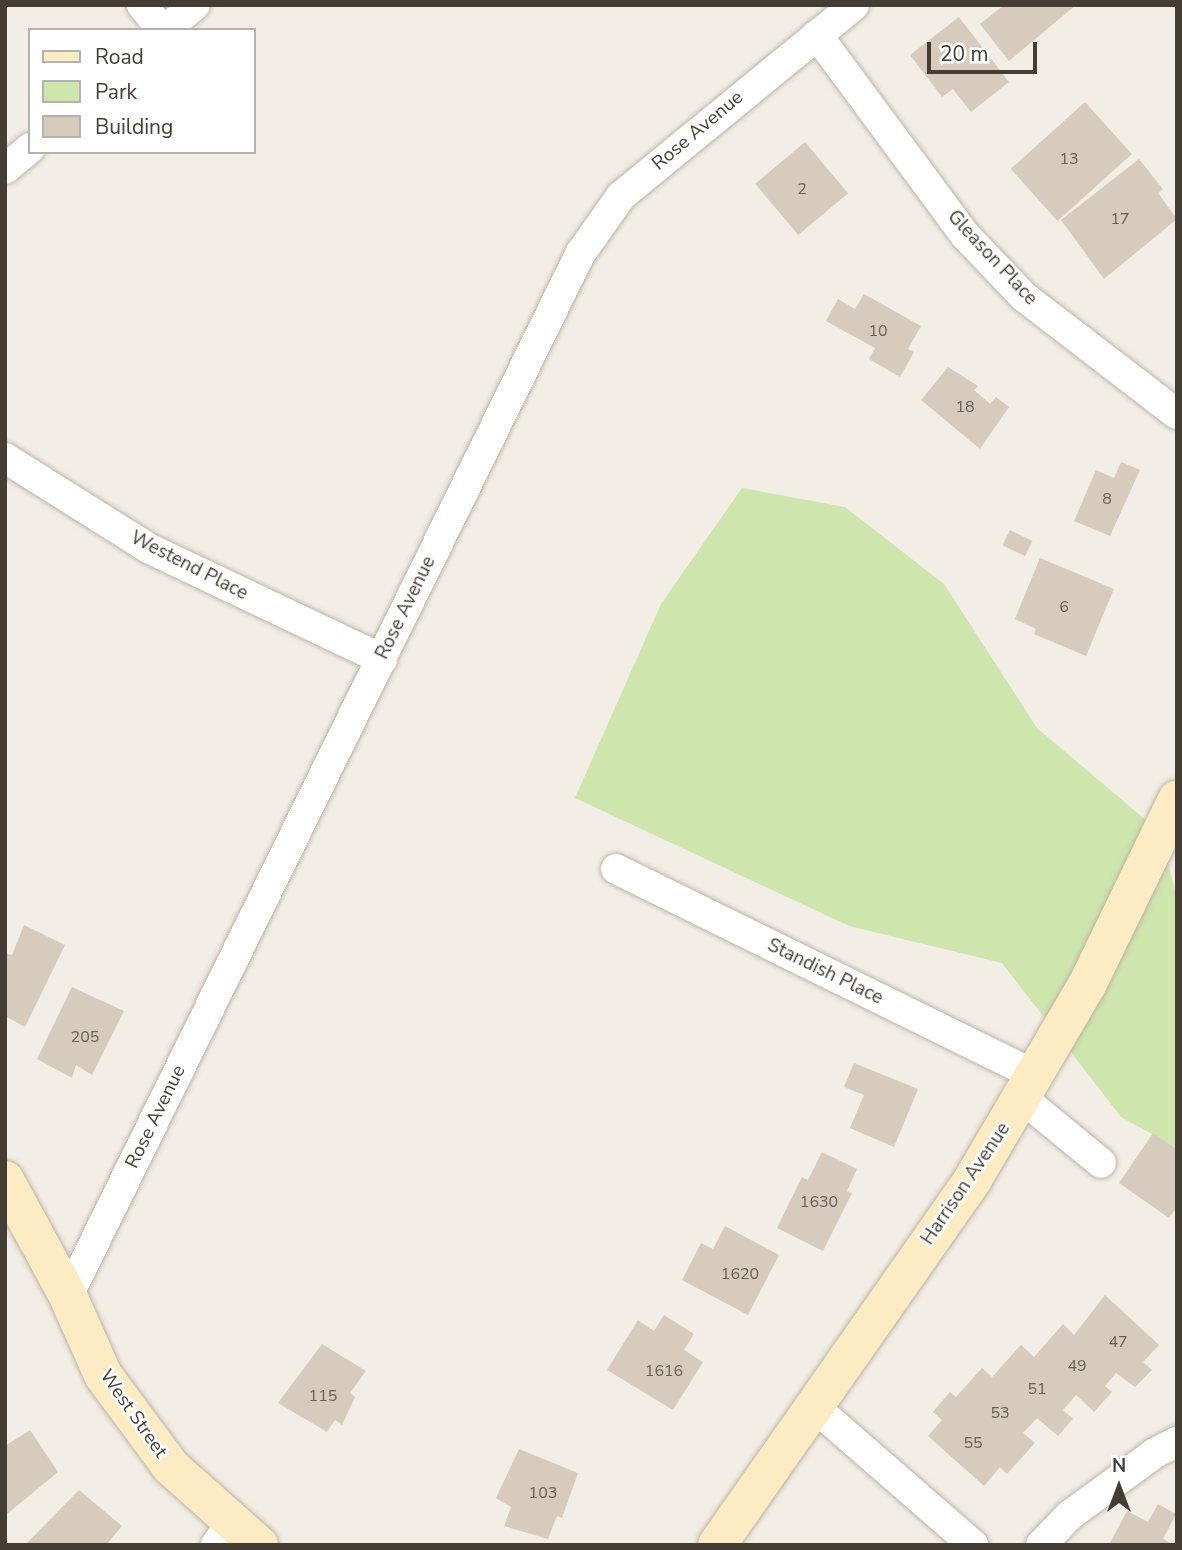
<!DOCTYPE html>
<html>
<head>
<meta charset="utf-8">
<style>
  body { margin:0 }
  #map { position:relative; width:1182px; height:1550px; overflow:hidden; background:#f2ede5; font-family:"Nunito Sans",sans-serif }
  div>[style] { position:absolute }
  [style*='--x'] { left:calc(var(--x)*1px); top:calc(var(--y)*1px); width:calc(var(--w)*1px); rotate:calc(var(--a)*1deg) }
  .green>* { inset:0; background:#cfe5ae }
  .building>* { inset:0; background:#d6cbbd; transform-origin:0 0 }
  .roads { filter:drop-shadow(0 0 2px #bdb4a7) drop-shadow(0 0 2px #bdb4a7) }
  .street>* { height:30px; margin:-15px; padding:0 15px; transform-origin:15px; border-radius:15px; background:#fff }
  .secondary>* { height:38px; margin:-19px; padding:0 19px; transform-origin:19px; border-radius:19px; background:#fdecc3 }
  span { translate:-50% -50%; white-space:nowrap; text-align:center; line-height:1.15; -webkit-text-stroke:5px #fff; paint-order:stroke }
  .number-label { font-size:16px; color:#686056 }
  .number-label span { -webkit-text-stroke-width:0 }
  .street-label { font-size:19px; color:#443d34 }
  .frame { position:absolute; inset:0; border:7px solid #443d34; pointer-events:none }
  .legend { position:absolute; left:28px; top:28px; width:228px; height:126px; box-sizing:border-box; background:#fff; border:2px solid #b4b1ae; margin:0; padding:9px 12px; list-style:none; font-size:21px; color:#443d34 }
  .legend li { display:flex; align-items:center; gap:14px; height:35px }
  .legend b { width:35px; border:2px solid #b4b1ae }
  .north { position:absolute; left:1084px; top:1452px; width:70px; height:70px; -webkit-text-stroke:5px #fff; paint-order:stroke; rotate:0deg; font-size:19px; font-weight:700; line-height:28px; text-align:center; color:#443d34 }
  .north::after { content:''; display:block; margin:auto; width:24px; height:32px; background:#443d34; clip-path:polygon(50% 0,100% 100%,50% 72%,0 100%) }
  .scale { position:absolute; left:927px; top:42px; width:110px; height:32px; box-sizing:border-box; border:4px solid #443d34; border-top:0; padding-left:9px; font-size:21px; line-height:24px; white-space:nowrap; color:#443d34; -webkit-text-stroke:5px #fff; paint-order:stroke }
</style>
</head>
<body>
<div id="map">
  <div class="green">
    <i style="clip-path:polygon(742px 488px,845px 507px,944px 584px,1037px 728px,1160px 832px,1177px 898px,1177px 1148px,1121px 1117px,1002px 963px,849px 926px,575px 798px,661px 604px)"></i>
  </div>
  <div class="building">
    <i style="clip-path:polygon(1004px 5px,1076px 5px,1009px 61px,980px 24px)"></i>
    <i style="clip-path:polygon(959px 17px,1009px 82px,971px 112px,953px 89px,942px 97px,910px 55px)"></i>
    <i style="left:1085px;top:102px;width:70px;height:100px;rotate:48deg"></i>
    <i style="left:805px;top:142px;width:67px;height:65px;rotate:50deg"></i>
    <i style="clip-path:polygon(1139px 159px,1163px 189px,1158px 193px,1177px 219px,1104px 279px,1061px 220px)"></i>
    <i style="clip-path:polygon(864px 294px,921px 326px,908px 349px,914px 352px,900px 377px,869px 359px,875px 348px,826px 321px,838px 299px,855px 309px)"></i>
    <i style="clip-path:polygon(948px 367px,978px 386px,974px 390px,990px 404px,996px 397px,1009px 407px,980px 449px,921px 400px)"></i>
    <i style="clip-path:polygon(1121px 462px,1140px 470px,1110px 536px,1074px 521px,1096px 470px,1114px 478px)"></i>
    <i style="left:1010px;top:530px;width:25px;height:17px;rotate:26deg"></i>
    <i style="clip-path:polygon(1040px 558px,1114px 589px,1086px 656px,1034px 634px,1036px 629px,1015px 619px)"></i>
    <i style="clip-path:polygon(24px 925px,65px 945px,25px 1027px,5px 1016px,5px 953px,12px 955px)"></i>
    <i style="clip-path:polygon(72px 987px,124px 1011px,92px 1075px,76px 1065px,72px 1078px,37px 1059px)"></i>
    <i style="clip-path:polygon(854px 1063px,918px 1089px,894px 1147px,850px 1128px,864px 1095px,844px 1087px)"></i>
    <i style="clip-path:polygon(1153px 1133px,1177px 1149px,1177px 1207px,1169px 1218px,1119px 1183px)"></i>
    <i style="clip-path:polygon(822px 1152px,857px 1169px,847px 1191px,852px 1193px,823px 1251px,777px 1228px,802px 1177px,808px 1180px)"></i>
    <i style="clip-path:polygon(725px 1226px,779px 1255px,748px 1315px,682px 1280px,701px 1243px,713px 1249px)"></i>
    <i style="clip-path:polygon(1105px 1295px,1159px 1345px,1143px 1362px,1152px 1370px,1135px 1387px,1116px 1373px,1105px 1386px,1112px 1392px,1094px 1412px,1076px 1395px,1063px 1410px,1073px 1419px,1058px 1436px,1037px 1418px,1023px 1433px,1035px 1443px,1007px 1474px,1000px 1467px,984px 1486px,928px 1436px,942px 1420px,933px 1412px,950px 1392px,956px 1397px,982px 1368px,992px 1377px,1021px 1345px,1034px 1357px,1063px 1324px,1074px 1335px)"></i>
    <i style="clip-path:polygon(664px 1315px,694px 1334px,684px 1350px,703px 1362px,673px 1410px,607px 1370px,638px 1320px,654px 1331px)"></i>
    <i style="clip-path:polygon(322px 1344px,366px 1371px,350px 1393px,355px 1397px,342px 1425px,335px 1420px,327px 1432px,278px 1403px)"></i>
    <i style="clip-path:polygon(30px 1430px,58px 1472px,7px 1514px,5px 1446px)"></i>
    <i style="clip-path:polygon(519px 1449px,578px 1473px,562px 1518px,557px 1516px,548px 1539px,504px 1526px,511px 1507px,496px 1498px)"></i>
    <i style="clip-path:polygon(79px 1490px,122px 1526px,106px 1545px,25px 1545px)"></i>
    <i style="clip-path:polygon(1158px 1504px,1176px 1514px,1163px 1539px,1174px 1545px,1109px 1545px,1127px 1511px,1148px 1522px)"></i>
  </div>
  <div class="roads">
    <div class="street">
      <i style="--x:142;--y:5;--w:32;--a:51"></i>
      <i style="--x:165;--y:30;--w:39;--a:-40"></i>
      <i style="--x:817;--y:35;--w:249;--a:53.5"></i>
      <i style="--x:965;--y:235;--w:84;--a:46.4"></i>
      <i style="--x:1023;--y:296;--w:194;--a:37.5"></i>
      <i style="--x:5;--y:169;--w:33;--a:-40"></i>
      <i style="--x:5;--y:458;--w:171;--a:32.1"></i>
      <i style="--x:150;--y:549;--w:257;--a:25.4"></i>
      <i style="--x:616;--y:869;--w:467;--a:26.2"></i>
      <i style="--x:1022;--y:1098;--w:102;--a:39.4"></i>
      <i style="--x:68;--y:1296;--w:1161;--a:-63.83"></i>
      <i style="--x:580;--y:254;--w:71;--a:-54.7"></i>
      <i style="--x:621;--y:196;--w:301;--a:-39.3"></i>
      <i style="--x:811;--y:1404;--w:215;--a:41"></i>
      <i style="--x:216;--y:1545;--w:27;--a:-56"></i>
      <i style="--x:1041;--y:1545;--w:42;--a:-46"></i>
      <i style="--x:1070;--y:1515;--w:105;--a:-36.1"></i>
      <i style="--x:1155;--y:1453;--w:25;--a:-27"></i>
    </div>
    <div class="secondary">
      <i style="--x:5;--y:1180;--w:132;--a:61.5"></i>
      <i style="--x:68;--y:1296;--w:86;--a:66.1"></i>
      <i style="--x:103;--y:1375;--w:114;--a:53.5"></i>
      <i style="--x:171;--y:1467;--w:118;--a:41.6"></i>
      <i style="--x:717;--y:1545;--w:447;--a:-55"></i>
      <i style="--x:973;--y:1179;--w:225;--a:-59.6"></i>
      <i style="--x:1087;--y:985;--w:206;--a:-64.1"></i>
    </div>
  </div>
  <div class="number-label">
    <span style="left:1069px;top:159px">13</span>
    <span style="left:802px;top:189px">2</span>
    <span style="left:1120px;top:219px">17</span>
    <span style="left:878px;top:331px">10</span>
    <span style="left:965px;top:407px">18</span>
    <span style="left:1107px;top:499px">8</span>
    <span style="left:1064px;top:607px">6</span>
    <span style="left:85px;top:1037px">205</span>
    <span style="left:819px;top:1202px">1630</span>
    <span style="left:740px;top:1274px">1620</span>
    <span style="left:1118px;top:1342px">47</span>
    <span style="left:1077px;top:1366px">49</span>
    <span style="left:664px;top:1371px">1616</span>
    <span style="left:1037px;top:1389px">51</span>
    <span style="left:323px;top:1396px">115</span>
    <span style="left:1000px;top:1413px">53</span>
    <span style="left:973px;top:1443px">55</span>
    <span style="left:543px;top:1493px">103</span>
  </div>
  <div class="street-label">
    <span style="left:698px;top:131px;rotate:-40deg">Rose Avenue</span>
    <span style="left:992px;top:258px;rotate:47deg">Gleason Place</span>
    <span style="left:189px;top:566px;rotate:27deg">Westend Place</span>
    <span style="left:406px;top:608px;rotate:-64deg">Rose Avenue</span>
    <span style="left:825px;top:972px;rotate:26deg">Standish Place</span>
    <span style="left:156px;top:1117px;rotate:-64deg">Rose Avenue</span>
    <span style="left:966px;top:1184px;rotate:-56deg">Harrison Avenue</span>
    <span style="left:133px;top:1414px;rotate:55deg">West Street</span>
  </div>
  <div class="frame"></div>
  <ul class="legend">
  <li><b style="height:9px;background:#fdecc3"></b>Road</li>
  <li><b style="height:19px;background:#cfe5ae"></b>Park</li>
  <li><b style="height:19px;background:#d6cbbd"></b>Building</li>
  </ul>
  <div class="north">N</div>
  <div class="scale">20 m</div>
</div>
</body>
</html>
